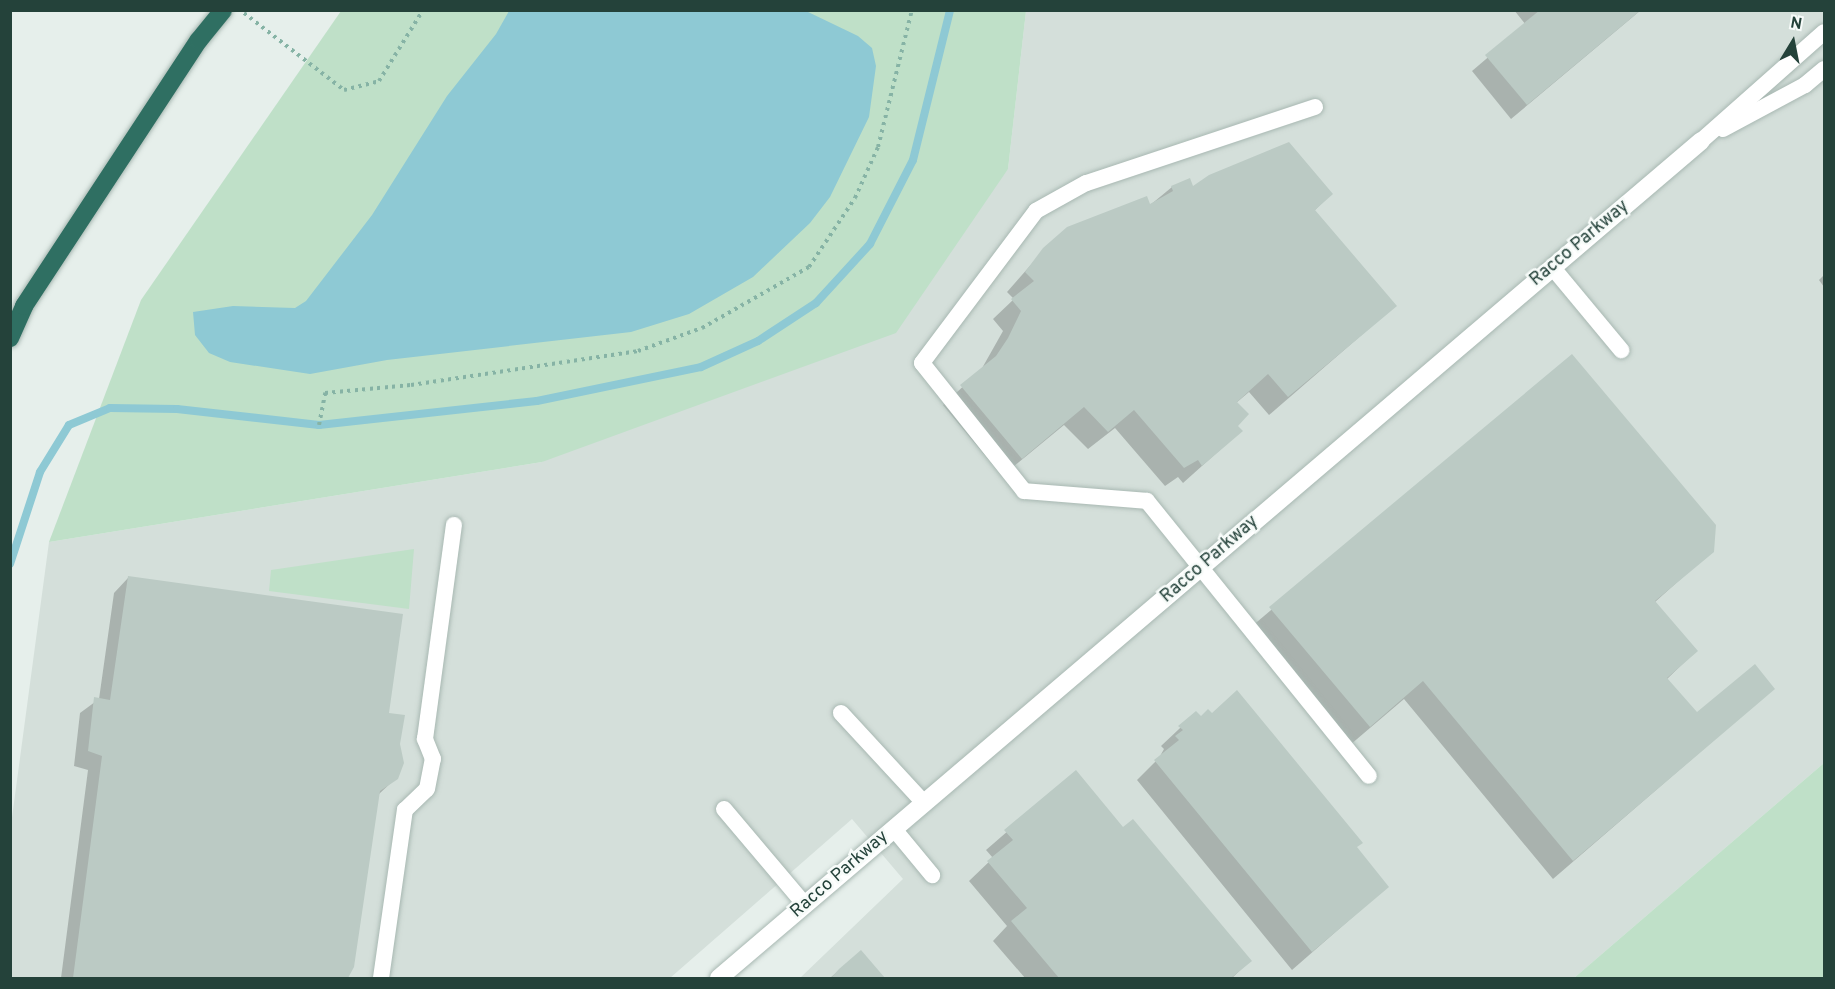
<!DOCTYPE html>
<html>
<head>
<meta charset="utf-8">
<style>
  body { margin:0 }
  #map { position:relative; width:1835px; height:989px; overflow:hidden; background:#e6efeb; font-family:Overpass,sans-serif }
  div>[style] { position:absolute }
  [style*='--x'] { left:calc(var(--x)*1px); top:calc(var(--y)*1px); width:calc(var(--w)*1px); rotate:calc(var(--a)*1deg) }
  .built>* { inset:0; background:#d4dfda }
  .green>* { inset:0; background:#bfe0c8 }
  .water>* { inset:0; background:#8ec9d4 }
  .shadow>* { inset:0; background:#0003 }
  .stream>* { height:8px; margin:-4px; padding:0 4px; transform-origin:4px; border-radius:4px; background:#8ec9d4 }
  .building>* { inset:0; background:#bbcac4 }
  .path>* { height:4px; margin-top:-2px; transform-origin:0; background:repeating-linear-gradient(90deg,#86b3a5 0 3px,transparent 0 7.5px) }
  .roads { filter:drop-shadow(0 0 2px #a8b8b2) drop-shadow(0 0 2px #a8b8b2) }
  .lane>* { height:16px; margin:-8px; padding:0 8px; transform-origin:8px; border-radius:8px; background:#fff }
  .street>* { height:18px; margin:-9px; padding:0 9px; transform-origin:9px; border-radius:9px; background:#fff }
  .highway>* { height:18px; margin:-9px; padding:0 9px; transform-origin:9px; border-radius:9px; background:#2f6f62 }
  span { translate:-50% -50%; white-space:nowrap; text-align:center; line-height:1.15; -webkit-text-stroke:5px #f7fbf9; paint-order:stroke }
  .street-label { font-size:18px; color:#24423a }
  .frame { position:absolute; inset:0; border:12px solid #24423a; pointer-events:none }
  .north { position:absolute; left:1763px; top:12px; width:60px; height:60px; -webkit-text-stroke:4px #f7fbf9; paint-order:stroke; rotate:10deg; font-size:16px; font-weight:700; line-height:24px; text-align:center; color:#24423a }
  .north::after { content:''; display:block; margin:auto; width:21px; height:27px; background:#24423a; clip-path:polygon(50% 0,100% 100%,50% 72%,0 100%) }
</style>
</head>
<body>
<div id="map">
  <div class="built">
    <i style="clip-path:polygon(1026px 11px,1824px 11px,1824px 763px,1574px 978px,800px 978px,903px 879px,852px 819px,670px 978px,11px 978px,11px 825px,49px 542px,542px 462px,1008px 169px)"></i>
  </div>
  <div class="green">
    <i style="clip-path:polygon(341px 11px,1026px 11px,1008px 169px,896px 333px,542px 462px,49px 542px,141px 300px)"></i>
    <i style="clip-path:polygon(414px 549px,409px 609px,269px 591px,271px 570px)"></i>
    <i style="clip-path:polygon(1824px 763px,1824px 978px,1574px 978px)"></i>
  </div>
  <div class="water">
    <i style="clip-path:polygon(509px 11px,806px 11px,858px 36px,872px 48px,876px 66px,869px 117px,830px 197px,810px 223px,753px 277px,689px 314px,631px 332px,387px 360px,310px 374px,230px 362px,209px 353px,195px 335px,193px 312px,233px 306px,295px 308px,306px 301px,372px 215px,447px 96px,496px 34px)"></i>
  </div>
  <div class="shadow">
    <i style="clip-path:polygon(1514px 10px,1641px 10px,1511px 119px,1472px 71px,1526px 25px)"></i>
    <i style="clip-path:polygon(1189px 180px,1193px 189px,1331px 194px,1314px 211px,1395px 306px,1269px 415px,1249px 392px,1236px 403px,1236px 427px,1241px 431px,1183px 483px,1178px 477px,1165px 486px,1115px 428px,1088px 449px,1064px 425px,1002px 476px,943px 405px,981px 370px,1003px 331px,993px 319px,1014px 299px,1007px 292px,1044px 250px,1149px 206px,1172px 187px)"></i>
    <i style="clip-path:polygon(1824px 275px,1824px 287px,1819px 280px)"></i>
    <i style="clip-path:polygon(1572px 356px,1712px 551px,1655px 602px,1696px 651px,1667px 679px,1697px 715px,1773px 689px,1553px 879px,1404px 699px,1350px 745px,1251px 627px)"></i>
    <i style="clip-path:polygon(128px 578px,387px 714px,398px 744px,396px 778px,378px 795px,352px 966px,345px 978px,61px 978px,88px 770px,74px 766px,80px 713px,99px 699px,114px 593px)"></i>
    <i style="clip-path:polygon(1196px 713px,1355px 848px,1387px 887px,1292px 970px,1137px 780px,1159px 758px,1164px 749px,1161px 746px)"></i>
    <i style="clip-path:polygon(1076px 772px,1123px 829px,1250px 961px,1232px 978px,1025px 978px,993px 941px,1007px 926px,969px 881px,993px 858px,986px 850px)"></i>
    <i style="clip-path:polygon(861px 952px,883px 978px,830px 978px)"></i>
  </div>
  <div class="stream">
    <i style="--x:10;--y:564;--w:97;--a:-71.9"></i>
    <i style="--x:40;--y:472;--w:55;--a:-58.3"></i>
    <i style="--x:69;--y:425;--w:44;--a:-22.5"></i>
    <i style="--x:110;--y:408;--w:67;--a:0.9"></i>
    <i style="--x:177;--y:409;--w:143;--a:6.4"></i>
    <i style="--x:319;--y:425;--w:219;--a:-6.3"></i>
    <i style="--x:537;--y:401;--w:167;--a:-11.7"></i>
    <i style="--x:701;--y:367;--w:63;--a:-24.5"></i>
    <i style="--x:758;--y:341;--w:69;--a:-33.2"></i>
    <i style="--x:816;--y:303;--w:80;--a:-47.5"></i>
    <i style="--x:870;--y:244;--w:94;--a:-62.9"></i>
    <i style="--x:913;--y:160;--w:154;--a:-76.1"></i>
  </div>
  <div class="building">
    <i style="clip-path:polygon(1540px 10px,1641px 10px,1527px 105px,1485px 55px)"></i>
    <i style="clip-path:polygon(1289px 142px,1333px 194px,1315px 210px,1397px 306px,1288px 397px,1268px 374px,1237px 402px,1249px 414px,1238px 426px,1243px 431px,1202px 466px,1198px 460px,1184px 468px,1134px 410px,1108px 432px,1084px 407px,1022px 459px,960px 385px,996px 356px,1008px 338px,1021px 311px,1011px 299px,1034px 281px,1025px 272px,1043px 248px,1067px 227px,1147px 196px,1150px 204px,1173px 191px,1171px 186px,1190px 178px,1193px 186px,1209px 175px)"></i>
    <i style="clip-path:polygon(1572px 354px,1716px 525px,1714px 552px,1655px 601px,1698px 651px,1667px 678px,1697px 712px,1755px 664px,1775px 689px,1573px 861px,1423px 681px,1370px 727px,1269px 607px)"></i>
    <i style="clip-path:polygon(128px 576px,403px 614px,389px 713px,405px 715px,400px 744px,404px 763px,398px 779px,380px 791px,354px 967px,348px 978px,73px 978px,102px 756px,88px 751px,94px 697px,110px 700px)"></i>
    <i style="clip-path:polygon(1237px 690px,1363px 843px,1357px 847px,1389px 887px,1312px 952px,1154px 760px,1179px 740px,1175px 736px,1183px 730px,1178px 726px,1196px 711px,1201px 716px,1208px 709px,1212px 713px)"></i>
    <i style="clip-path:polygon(1076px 770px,1123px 827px,1133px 819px,1252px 961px,1231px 978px,1059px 978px,1011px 921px,1027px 908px,987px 861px,1013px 840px,1004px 830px)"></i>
    <i style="clip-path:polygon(861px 950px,885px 978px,831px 978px,839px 969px)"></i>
  </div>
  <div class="path">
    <i style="--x:244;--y:13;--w:126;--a:37.6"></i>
    <i style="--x:344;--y:90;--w:36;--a:-14"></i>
    <i style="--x:379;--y:81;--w:84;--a:-58.2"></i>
    <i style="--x:319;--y:425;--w:33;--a:-79"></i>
    <i style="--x:325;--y:393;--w:86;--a:-5.3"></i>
    <i style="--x:411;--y:385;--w:230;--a:-8.5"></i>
    <i style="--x:638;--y:351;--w:68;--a:-19.8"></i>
    <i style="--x:702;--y:328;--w:123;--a:-29.7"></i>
    <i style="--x:809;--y:267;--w:83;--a:-56.3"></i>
    <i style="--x:855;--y:198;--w:56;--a:-65.7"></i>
    <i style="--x:878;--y:147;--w:141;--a:-76.1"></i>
  </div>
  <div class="roads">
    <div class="lane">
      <i style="--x:1315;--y:107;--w:241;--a:161.6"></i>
      <i style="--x:1086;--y:183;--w:57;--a:150.8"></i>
      <i style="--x:1036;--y:211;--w:190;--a:126.9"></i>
      <i style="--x:922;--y:363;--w:164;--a:51.4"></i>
      <i style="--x:1024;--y:491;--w:123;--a:4.6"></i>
      <i style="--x:1147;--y:501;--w:353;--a:51.1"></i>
      <i style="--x:1723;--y:129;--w:93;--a:-28.2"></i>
      <i style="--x:1805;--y:85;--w:25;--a:-40"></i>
      <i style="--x:1701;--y:141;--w:164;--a:-41.5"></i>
      <i style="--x:1553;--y:268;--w:107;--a:50.3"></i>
      <i style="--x:841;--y:713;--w:122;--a:47.3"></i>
      <i style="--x:724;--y:809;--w:126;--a:49.8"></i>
      <i style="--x:894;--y:829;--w:60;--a:50.4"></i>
      <i style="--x:381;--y:978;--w:170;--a:-81.9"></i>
      <i style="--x:405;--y:810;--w:30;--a:-44"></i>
      <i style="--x:427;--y:789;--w:31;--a:-79"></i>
      <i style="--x:433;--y:759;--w:22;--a:-112"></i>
      <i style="--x:425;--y:739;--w:216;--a:-82.3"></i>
    </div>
    <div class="street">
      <i style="--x:719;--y:978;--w:1290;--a:-40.44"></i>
    </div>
    <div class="highway">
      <i style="--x:10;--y:338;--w:35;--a:-66"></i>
      <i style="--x:24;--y:306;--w:318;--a:-56.7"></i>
      <i style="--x:199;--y:40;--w:38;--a:-51"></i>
    </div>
  </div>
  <div class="street-label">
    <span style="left:1580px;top:244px;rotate:-40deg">Racco Parkway</span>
    <span style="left:1210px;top:560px;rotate:-41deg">Racco Parkway</span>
    <span style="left:840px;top:875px;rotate:-41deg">Racco Parkway</span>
  </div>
  <div class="frame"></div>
  <div class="north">N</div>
</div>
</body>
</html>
